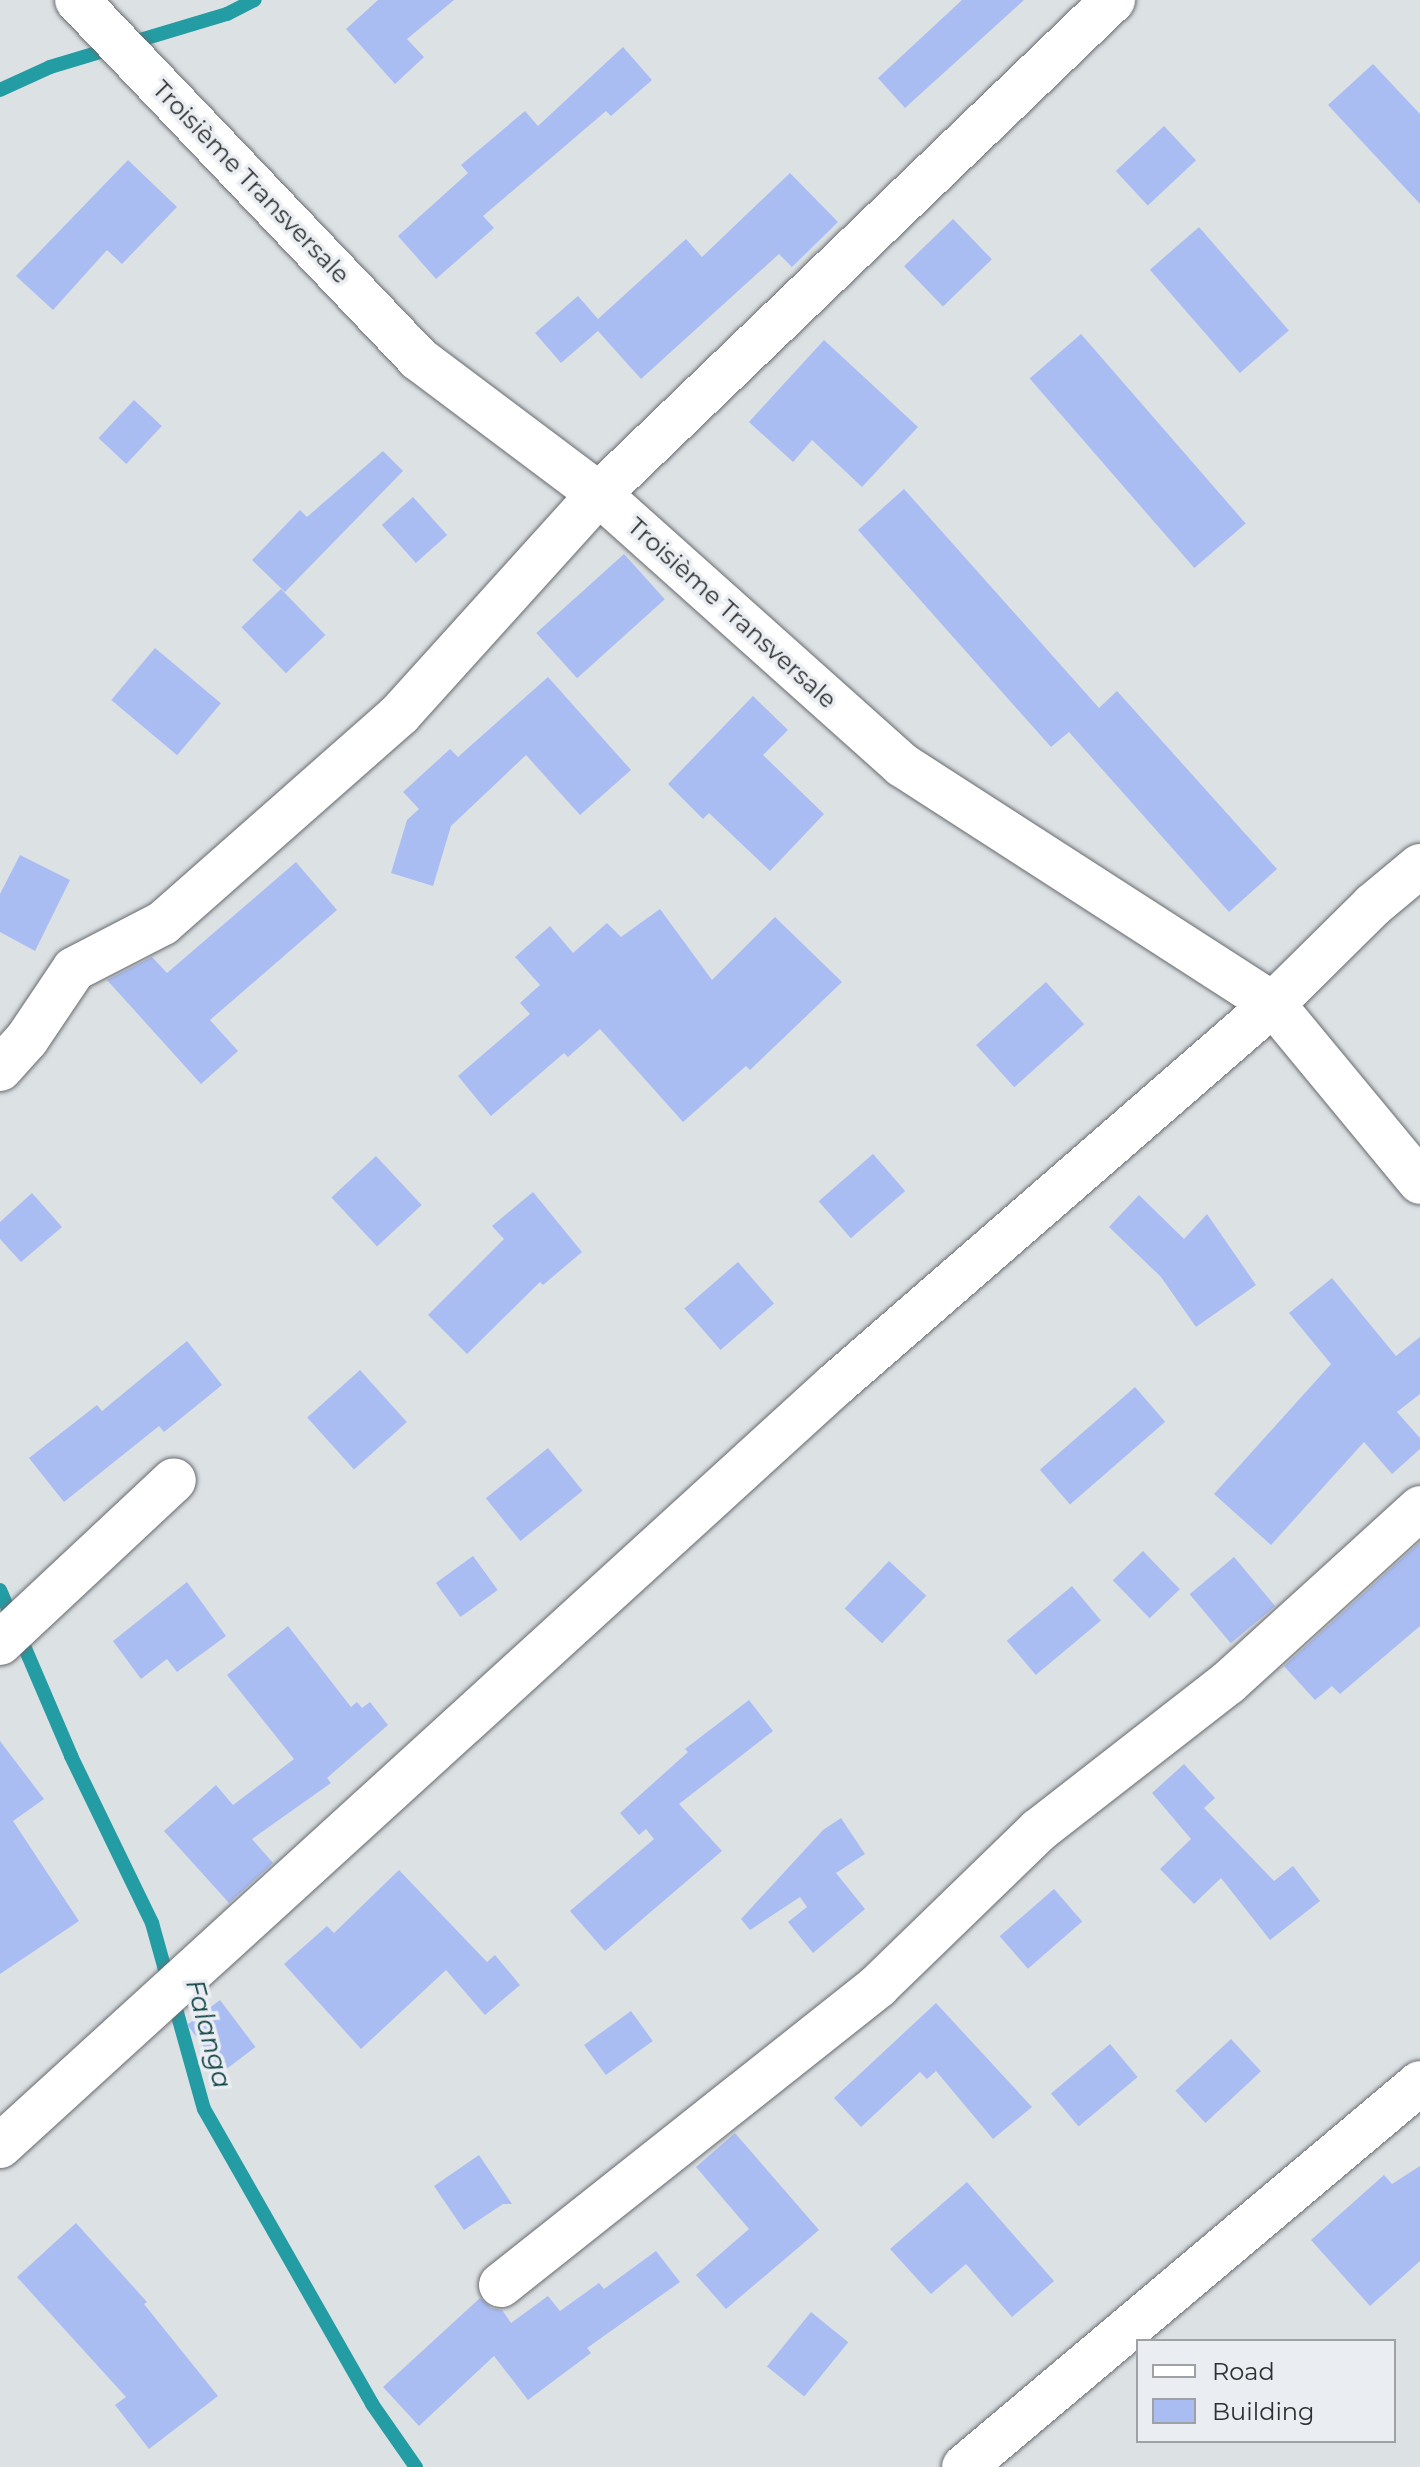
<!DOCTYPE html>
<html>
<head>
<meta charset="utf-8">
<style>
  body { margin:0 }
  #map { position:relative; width:1420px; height:2467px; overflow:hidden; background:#dce1e4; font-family:Montserrat,sans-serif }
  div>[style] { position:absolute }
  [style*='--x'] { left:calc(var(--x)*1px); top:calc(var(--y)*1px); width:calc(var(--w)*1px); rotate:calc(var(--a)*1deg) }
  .stream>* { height:14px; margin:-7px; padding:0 7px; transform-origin:7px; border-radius:7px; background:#239ca4 }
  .building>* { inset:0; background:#aabdf3; transform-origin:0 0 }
  .roads { filter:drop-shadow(0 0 2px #676a6e) drop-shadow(0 0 2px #676a6e) }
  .street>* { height:44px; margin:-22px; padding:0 22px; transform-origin:22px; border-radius:22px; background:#fff }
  span { translate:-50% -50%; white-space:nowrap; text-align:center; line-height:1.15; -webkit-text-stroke:7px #eaeef2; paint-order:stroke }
  .street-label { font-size:24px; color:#2e3031 }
  .water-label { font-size:26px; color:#134548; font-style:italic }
  .legend { position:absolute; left:1136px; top:2339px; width:260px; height:104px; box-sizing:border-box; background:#eaeef2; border:2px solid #9fa2a5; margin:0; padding:10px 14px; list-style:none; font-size:24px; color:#2e3031 }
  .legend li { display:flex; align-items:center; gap:16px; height:40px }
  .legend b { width:40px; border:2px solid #9fa2a5 }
</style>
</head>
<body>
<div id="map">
  <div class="stream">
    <i style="--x:0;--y:90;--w:55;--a:-24.7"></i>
    <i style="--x:50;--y:67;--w:185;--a:-16.7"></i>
    <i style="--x:227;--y:14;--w:31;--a:-27"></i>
    <i style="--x:0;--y:1590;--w:181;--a:66.8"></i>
    <i style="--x:71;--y:1756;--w:186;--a:64.1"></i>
    <i style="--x:152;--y:1923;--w:193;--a:74.4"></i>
    <i style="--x:204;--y:2109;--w:339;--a:60.3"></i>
    <i style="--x:372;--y:2404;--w:77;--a:55.1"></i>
  </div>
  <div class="building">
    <i style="clip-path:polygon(378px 0,454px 0,407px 39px,424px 57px,395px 84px,346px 29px)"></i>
    <i style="clip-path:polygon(962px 0,1024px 0,905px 108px,878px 78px)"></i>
    <i style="clip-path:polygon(623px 47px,652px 80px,611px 116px,606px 111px,483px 216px,494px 228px,436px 279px,398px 236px,468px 173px,461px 165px,525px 111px,538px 126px)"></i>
    <i style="clip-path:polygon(1373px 64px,1420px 114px,1420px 204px,1328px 105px)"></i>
    <i style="left:1164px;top:126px;width:47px;height:66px;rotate:47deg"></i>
    <i style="clip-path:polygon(128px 160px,177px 207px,122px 264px,107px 250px,53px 310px,16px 276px)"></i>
    <i style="clip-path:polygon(790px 173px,838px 222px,792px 267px,779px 254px,641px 379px,598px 331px,561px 363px,535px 333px,578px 296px,598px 319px,686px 239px,702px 257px)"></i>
    <i style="left:953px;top:219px;width:56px;height:68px;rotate:46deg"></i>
    <i style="left:1199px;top:227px;width:137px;height:65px;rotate:49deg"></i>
    <i style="left:1081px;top:334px;width:251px;height:68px;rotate:49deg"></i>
    <i style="clip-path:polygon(824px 340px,918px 427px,862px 487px,812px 440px,793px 462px,749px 422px)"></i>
    <i style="left:134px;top:400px;width:38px;height:52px;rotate:43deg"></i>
    <i style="clip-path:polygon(383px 451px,403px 471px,285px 592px,252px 560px,300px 510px,307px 517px)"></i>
    <i style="clip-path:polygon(904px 489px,1099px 708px,1117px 691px,1277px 869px,1229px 912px,1069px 732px,1051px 747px,858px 530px)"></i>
    <i style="left:413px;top:497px;width:51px;height:42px;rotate:48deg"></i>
    <i style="left:624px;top:554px;width:61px;height:118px;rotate:48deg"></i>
    <i style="left:281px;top:589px;width:64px;height:55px;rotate:46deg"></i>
    <i style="left:155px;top:648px;width:86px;height:68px;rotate:40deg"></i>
    <i style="clip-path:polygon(548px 677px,631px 770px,580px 815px,526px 755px,451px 826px,433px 886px,391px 873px,407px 820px,419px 809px,403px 792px,450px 749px,458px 757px)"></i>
    <i style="clip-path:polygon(753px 696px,788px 730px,763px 755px,824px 814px,770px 871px,709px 813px,703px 819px,668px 784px)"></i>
    <i style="clip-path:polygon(20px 855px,70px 880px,35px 951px,0 932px,0 894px)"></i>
    <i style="clip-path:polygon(296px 862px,337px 910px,210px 1020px,238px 1051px,201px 1084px,107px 980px,152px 957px,167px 973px)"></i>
    <i style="clip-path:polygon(660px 909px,712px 980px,775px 917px,842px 982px,750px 1070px,746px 1066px,683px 1122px,600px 1029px,568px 1057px,564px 1053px,491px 1116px,458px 1076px,530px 1014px,520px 1003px,540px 985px,515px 957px,550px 926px,573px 953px,607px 923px,621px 937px)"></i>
    <i style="left:1046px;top:982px;width:57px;height:94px;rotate:48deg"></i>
    <i style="left:873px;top:1154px;width:49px;height:72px;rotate:49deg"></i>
    <i style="left:376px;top:1156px;width:67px;height:61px;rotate:47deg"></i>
    <i style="clip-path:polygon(533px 1192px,582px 1252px,543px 1285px,540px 1282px,467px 1354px,428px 1315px,504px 1239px,492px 1226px)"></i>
    <i style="clip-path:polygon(32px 1193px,62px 1227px,21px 1262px,0 1239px,0 1222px)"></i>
    <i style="clip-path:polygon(1139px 1195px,1184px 1239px,1207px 1214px,1256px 1285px,1196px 1327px,1161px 1277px,1109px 1227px)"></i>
    <i style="left:738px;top:1262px;width:55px;height:71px;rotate:49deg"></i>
    <i style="clip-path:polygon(1332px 1278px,1396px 1356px,1420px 1337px,1420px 1394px,1397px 1412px,1420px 1438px,1420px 1449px,1392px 1474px,1364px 1442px,1271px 1545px,1214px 1494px,1331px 1364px,1289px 1313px)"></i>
    <i style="clip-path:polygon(187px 1341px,222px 1385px,164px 1432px,159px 1426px,64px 1502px,29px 1458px,97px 1405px,102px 1411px)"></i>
    <i style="left:360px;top:1370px;width:70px;height:71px;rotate:48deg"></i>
    <i style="left:1135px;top:1387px;width:46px;height:126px;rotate:49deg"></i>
    <i style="left:548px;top:1448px;width:55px;height:80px;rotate:51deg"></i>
    <i style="clip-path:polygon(1420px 1542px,1420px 1626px,1340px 1694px,1332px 1686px,1315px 1700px,1284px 1666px)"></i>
    <i style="left:1143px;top:1551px;width:53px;height:42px;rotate:46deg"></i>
    <i style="left:473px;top:1556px;width:42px;height:46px;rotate:54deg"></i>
    <i style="left:1234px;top:1557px;width:64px;height:58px;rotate:50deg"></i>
    <i style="left:889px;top:1561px;width:51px;height:65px;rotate:43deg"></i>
    <i style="clip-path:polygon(187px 1582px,226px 1636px,177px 1672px,167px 1659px,141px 1679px,113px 1641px)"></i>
    <i style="left:1072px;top:1586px;width:45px;height:85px;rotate:50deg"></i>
    <i style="clip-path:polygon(288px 1626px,351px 1707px,357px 1702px,362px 1708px,370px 1702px,388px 1725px,327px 1778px,331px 1783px,252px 1839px,273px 1863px,229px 1903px,164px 1831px,216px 1785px,233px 1805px,294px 1759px,227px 1675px)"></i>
    <i style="clip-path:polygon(749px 1700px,773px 1731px,679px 1804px,722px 1851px,605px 1951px,570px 1911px,654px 1839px,646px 1829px,639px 1835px,620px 1813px,688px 1752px,685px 1749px)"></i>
    <i style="clip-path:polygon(0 1741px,44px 1799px,13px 1821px,79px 1921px,0 1974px)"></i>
    <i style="clip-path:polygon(1184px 1764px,1215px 1798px,1204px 1808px,1274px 1881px,1293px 1866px,1320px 1901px,1270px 1940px,1221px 1878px,1194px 1904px,1160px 1869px,1191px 1839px,1152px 1793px)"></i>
    <i style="clip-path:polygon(841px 1818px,865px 1854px,836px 1873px,865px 1909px,813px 1953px,788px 1922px,807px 1907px,800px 1897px,750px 1930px,741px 1919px,823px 1830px)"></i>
    <i style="clip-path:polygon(399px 1870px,487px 1962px,495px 1955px,520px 1985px,485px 2015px,446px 1970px,361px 2049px,284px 1964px,327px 1926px,334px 1933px)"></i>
    <i style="left:1054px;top:1889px;width:43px;height:72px;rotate:49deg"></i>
    <i style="left:220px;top:2000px;width:59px;height:41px;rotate:53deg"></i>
    <i style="clip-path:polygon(936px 2003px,1032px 2107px,993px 2139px,936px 2071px,927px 2079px,920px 2072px,861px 2127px,834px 2098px)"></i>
    <i style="left:631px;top:2011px;width:37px;height:58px;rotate:54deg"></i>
    <i style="left:1231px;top:2039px;width:44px;height:76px;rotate:47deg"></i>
    <i style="left:1110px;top:2044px;width:43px;height:77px;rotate:50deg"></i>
    <i style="clip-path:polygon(735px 2133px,819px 2230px,726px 2309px,696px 2275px,749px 2229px,696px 2167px)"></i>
    <i style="clip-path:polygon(479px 2155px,512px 2204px,503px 2204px,464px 2230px,434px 2186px)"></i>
    <i style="clip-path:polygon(1420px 2166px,1420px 2261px,1370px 2306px,1311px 2240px,1384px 2175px,1392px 2184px)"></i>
    <i style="clip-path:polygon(967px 2182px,1054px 2281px,1012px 2317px,966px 2264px,931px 2294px,890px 2249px)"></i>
    <i style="clip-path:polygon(76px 2223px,147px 2302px,144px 2304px,218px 2396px,149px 2449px,115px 2405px,126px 2397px,17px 2277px)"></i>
    <i style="clip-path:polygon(656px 2251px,680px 2282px,587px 2348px,591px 2353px,528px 2400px,494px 2356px,419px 2426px,383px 2387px,480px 2298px,491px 2308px,502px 2310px,511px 2323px,548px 2296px,560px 2311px,599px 2283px,604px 2289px)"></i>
    <i style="left:811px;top:2312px;width:48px;height:70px;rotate:39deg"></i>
  </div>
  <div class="roads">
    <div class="street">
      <i style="--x:77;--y:0;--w:496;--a:46.4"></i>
      <i style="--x:419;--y:359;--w:225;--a:36.9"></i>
      <i style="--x:599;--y:494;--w:407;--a:41.8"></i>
      <i style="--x:902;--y:765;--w:441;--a:32.8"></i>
      <i style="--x:1273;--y:1004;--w:231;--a:50.4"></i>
      <i style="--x:0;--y:1069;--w:40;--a:-48"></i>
      <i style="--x:27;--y:1039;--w:84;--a:-56.1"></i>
      <i style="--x:74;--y:969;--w:100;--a:-27.3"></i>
      <i style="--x:163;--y:923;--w:316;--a:-41.4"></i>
      <i style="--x:400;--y:714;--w:297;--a:-47.9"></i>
      <i style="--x:599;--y:494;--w:713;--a:-43.86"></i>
      <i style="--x:0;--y:1643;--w:238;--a:-43.1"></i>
      <i style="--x:0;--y:2146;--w:1131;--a:-42.35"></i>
      <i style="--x:836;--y:1384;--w:579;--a:-41.01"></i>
      <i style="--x:1273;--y:1004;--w:141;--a:-44.7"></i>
      <i style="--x:1373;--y:905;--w:61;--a:-39.7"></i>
      <i style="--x:501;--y:2285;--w:481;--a:-38.4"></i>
      <i style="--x:878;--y:1986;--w:224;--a:-44.1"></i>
      <i style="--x:1039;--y:1830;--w:239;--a:-37.9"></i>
      <i style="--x:1228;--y:1683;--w:260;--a:-42.3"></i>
      <i style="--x:964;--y:2467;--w:596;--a:-40.1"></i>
    </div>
  </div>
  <div class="street-label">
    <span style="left:251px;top:182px;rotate:46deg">Troisième Transversale</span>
    <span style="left:732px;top:613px;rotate:42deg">Troisième Transversale</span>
  </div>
  <div class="water-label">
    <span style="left:208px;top:2034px;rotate:75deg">Falanga</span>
  </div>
  <ul class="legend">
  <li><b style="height:10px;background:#fff"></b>Road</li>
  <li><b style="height:22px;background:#aabdf3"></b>Building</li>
  </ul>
</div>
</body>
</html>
